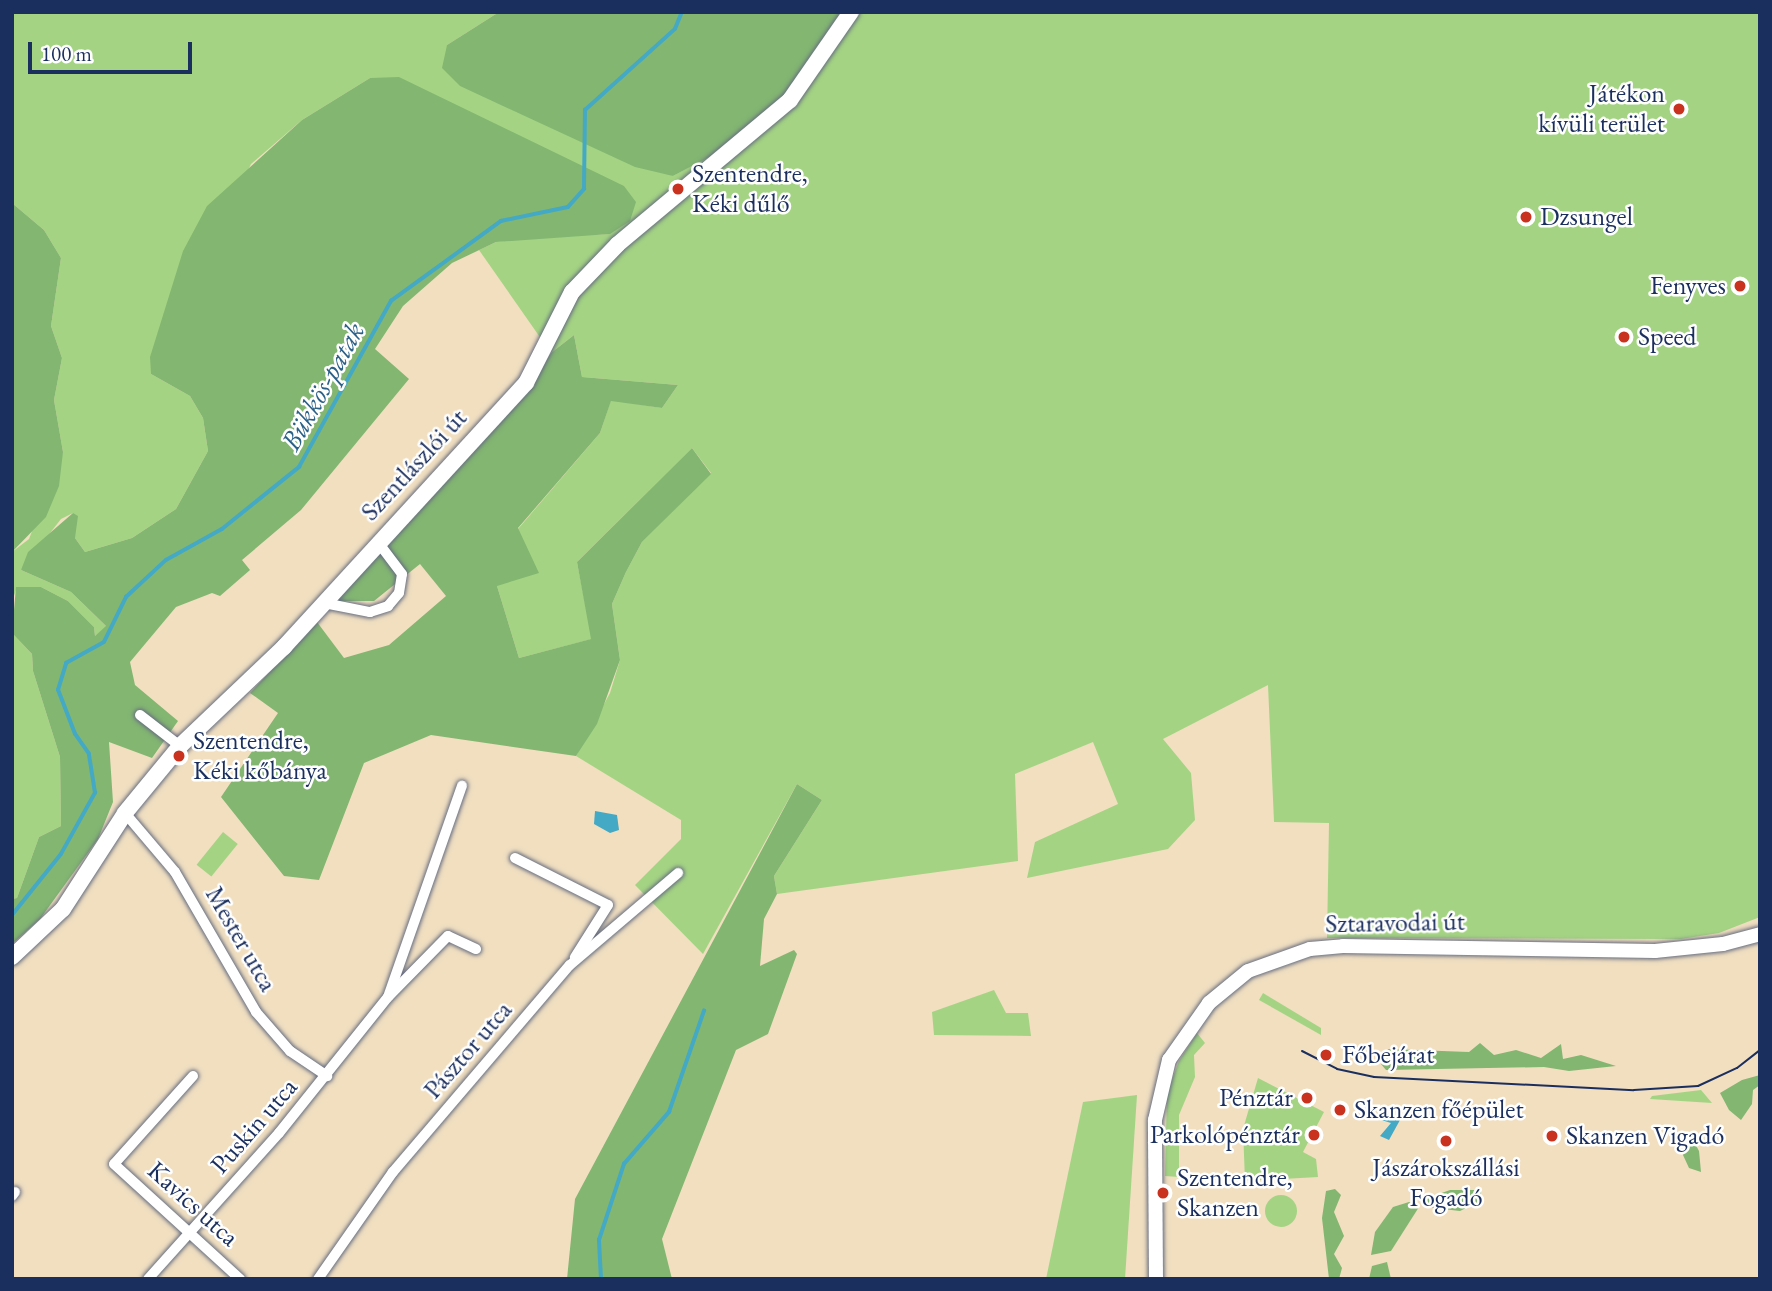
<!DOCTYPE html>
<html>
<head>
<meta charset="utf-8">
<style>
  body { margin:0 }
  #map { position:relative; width:1772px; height:1291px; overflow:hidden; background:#f1dfc0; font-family:"EB Garamond",serif }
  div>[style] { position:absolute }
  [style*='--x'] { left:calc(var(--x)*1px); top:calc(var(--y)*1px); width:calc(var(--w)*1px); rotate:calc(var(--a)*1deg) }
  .green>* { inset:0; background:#a4d483; transform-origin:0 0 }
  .round { border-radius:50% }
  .forest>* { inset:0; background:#83b671 }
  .water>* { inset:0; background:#44a9c4 }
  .stream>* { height:3.5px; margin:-1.75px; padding:0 1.75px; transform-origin:1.75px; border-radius:1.75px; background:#44a9c4 }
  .roads { filter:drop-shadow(0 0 2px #666d80) drop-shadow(0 0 2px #666d80) }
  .minor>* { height:10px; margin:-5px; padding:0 5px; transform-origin:5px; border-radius:5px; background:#fff }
  .tertiary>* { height:14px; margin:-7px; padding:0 7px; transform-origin:7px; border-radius:7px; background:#fff }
  .secondary>* { height:16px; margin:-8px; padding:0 8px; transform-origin:8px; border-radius:8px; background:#fff }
  .tram>* { height:2px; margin:-1px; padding:0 1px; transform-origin:1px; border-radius:1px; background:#1b2f5e }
  .dots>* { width:19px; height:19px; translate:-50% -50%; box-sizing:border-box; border:4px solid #fff; border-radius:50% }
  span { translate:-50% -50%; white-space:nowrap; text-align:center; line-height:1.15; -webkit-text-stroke:5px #fff; paint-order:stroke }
  .poi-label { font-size:26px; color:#1b2f5e }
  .right { translate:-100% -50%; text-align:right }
  .left { translate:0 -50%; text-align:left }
  .street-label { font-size:26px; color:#1b2f5e }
  .water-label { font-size:28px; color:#2b6087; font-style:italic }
  .frame { position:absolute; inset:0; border:14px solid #1b2f5e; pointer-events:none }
  .scale { position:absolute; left:28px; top:42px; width:164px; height:32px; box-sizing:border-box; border:4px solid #1b2f5e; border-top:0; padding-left:9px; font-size:21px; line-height:24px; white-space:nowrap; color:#1b2f5e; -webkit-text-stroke:5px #fff; paint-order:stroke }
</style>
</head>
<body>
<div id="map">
  <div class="green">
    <i style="clip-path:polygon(12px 12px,499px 12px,447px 45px,673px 176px,695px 164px,850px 12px,1760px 12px,1760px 917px,1719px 933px,1681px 939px,1327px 938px,1329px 823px,1274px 822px,1268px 685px,1163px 739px,1191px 773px,1195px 820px,1168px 849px,1027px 878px,1035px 842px,1118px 804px,1093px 742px,1015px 774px,1018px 861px,777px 894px,774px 876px,822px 800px,797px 784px,703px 954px,635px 885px,681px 839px,681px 820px,576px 756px,610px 693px,620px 660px,612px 604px,626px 572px,642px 542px,711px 473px,692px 448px,577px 562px,592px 639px,519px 658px,497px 586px,518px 529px,600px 433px,611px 400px,662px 408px,678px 385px,582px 377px,574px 335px,551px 353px,479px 250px,496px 242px,537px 237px,610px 234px,370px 78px,302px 120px,251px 164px,151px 374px,190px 396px,203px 418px,208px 451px,176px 509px,132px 538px,85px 552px,75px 538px,73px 513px,61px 519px,21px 570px,71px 592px,107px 627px,95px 636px,94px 627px,68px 601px,41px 587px,17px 587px,12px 602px,12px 552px,29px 539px,63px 452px,54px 400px,62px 358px,51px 326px,61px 258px,44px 230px,12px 203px)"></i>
    <i style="clip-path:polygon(12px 633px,32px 654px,33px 671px,60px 757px,61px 826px,39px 837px,17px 898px,12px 899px)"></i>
    <i style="left:223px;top:832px;width:19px;height:42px;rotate:39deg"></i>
    <i style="clip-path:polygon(994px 990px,1006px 1013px,1028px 1013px,1031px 1036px,934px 1035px,932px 1012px)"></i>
    <i style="clip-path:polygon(1263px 993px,1321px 1028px,1321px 1035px,1259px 1000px)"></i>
    <i style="clip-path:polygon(1197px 1033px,1205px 1043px,1194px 1055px,1195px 1077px,1179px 1115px,1179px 1177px,1165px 1176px,1167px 1093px,1179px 1061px)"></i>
    <i style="clip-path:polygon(1258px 1078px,1324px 1112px,1303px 1152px,1316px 1159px,1318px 1177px,1245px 1181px,1243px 1129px)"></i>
    <i style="clip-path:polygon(1701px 1090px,1712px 1103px,1650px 1099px,1652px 1096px)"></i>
    <i style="clip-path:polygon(1137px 1095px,1125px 1279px,1046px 1279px,1083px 1102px)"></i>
    <i class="round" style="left:1265px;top:1195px;width:32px;height:32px"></i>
  </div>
  <div class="forest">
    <i style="clip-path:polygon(499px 12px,850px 12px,794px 90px,728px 147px,673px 176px,635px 167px,460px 86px,442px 68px,447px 45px)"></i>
    <i style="clip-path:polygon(399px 77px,624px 186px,636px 202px,630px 221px,610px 234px,496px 242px,452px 263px,403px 306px,375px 349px,409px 379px,301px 510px,242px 560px,250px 570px,220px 596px,212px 593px,176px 607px,130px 662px,135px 685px,178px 721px,152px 758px,109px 742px,113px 802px,98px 839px,40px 919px,12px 944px,12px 899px,17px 898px,39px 837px,61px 826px,60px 757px,33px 671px,32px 654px,12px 633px,16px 587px,41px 587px,68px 601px,94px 627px,95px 636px,106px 626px,71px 592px,21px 570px,28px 552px,73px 513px,78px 516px,75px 538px,85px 552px,132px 538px,176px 509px,208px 451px,203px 418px,190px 396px,151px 374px,150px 357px,183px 251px,207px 206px,302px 120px,370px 78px)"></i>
    <i style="clip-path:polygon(12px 203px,44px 230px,61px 258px,51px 326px,62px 358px,54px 400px,63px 452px,59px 486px,46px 517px,12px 552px)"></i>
    <i style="clip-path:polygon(574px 335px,582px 377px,678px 385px,662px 408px,611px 401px,600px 433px,518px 528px,539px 573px,497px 586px,519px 658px,591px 639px,577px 562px,692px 448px,711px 474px,642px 542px,626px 572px,612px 604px,620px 660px,597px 724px,576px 756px,431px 735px,364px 763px,319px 880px,284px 876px,221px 797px,278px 713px,250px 693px,317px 622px,344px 658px,389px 645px,446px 596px,420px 564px,374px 601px,334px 601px,521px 395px,551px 353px)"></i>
    <i style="clip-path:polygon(797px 784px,822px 800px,774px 876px,777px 894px,764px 919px,760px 966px,794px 950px,797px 954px,768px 1034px,736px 1050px,662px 1239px,672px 1279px,567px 1279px,575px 1199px)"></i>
    <i style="clip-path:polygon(1480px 1043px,1494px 1055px,1516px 1050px,1541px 1058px,1561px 1044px,1563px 1059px,1581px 1055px,1616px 1066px,1569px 1071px,1544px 1067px,1386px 1070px,1381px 1064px,1388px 1049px,1469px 1052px)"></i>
    <i style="clip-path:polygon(1760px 1075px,1760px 1085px,1753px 1090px,1752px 1104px,1741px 1120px,1729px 1110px,1720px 1093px,1742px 1080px)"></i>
    <i style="clip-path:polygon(1693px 1140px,1699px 1151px,1701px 1172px,1689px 1168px,1683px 1155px,1687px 1141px)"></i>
    <i style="clip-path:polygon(1335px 1189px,1341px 1195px,1334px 1212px,1344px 1236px,1334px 1254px,1342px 1268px,1339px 1279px,1329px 1279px,1322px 1218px,1326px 1191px)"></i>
    <i style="clip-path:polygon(1450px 1190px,1481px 1190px,1480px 1201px,1460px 1211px,1426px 1207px,1425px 1199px)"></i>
    <i style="clip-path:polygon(1409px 1202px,1419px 1207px,1391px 1251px,1371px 1255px,1375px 1232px,1393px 1207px)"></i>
    <i style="clip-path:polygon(1387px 1262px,1391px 1279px,1369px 1279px,1372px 1266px)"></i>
  </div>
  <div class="water">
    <i style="clip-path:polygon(595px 811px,617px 815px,619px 830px,610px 833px,594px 824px)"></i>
    <i style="clip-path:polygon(1380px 1109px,1400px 1120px,1389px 1140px,1380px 1136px,1391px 1123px,1375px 1118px)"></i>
  </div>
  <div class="stream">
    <i style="--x:12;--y:915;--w:78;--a:-51.2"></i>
    <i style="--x:61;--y:854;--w:70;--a:-60.9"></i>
    <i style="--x:95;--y:793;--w:39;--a:-99"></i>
    <i style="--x:89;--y:754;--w:24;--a:-125"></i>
    <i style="--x:75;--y:734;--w:47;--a:-111.1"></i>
    <i style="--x:58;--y:690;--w:28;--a:-73"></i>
    <i style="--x:66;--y:663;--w:43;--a:-28.9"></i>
    <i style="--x:104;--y:642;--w:50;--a:-63.9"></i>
    <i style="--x:126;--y:597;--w:54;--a:-42.8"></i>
    <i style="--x:166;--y:560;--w:64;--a:-29"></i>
    <i style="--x:222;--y:529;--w:99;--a:-38.8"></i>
    <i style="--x:299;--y:467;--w:190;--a:-61"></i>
    <i style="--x:391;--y:301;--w:136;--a:-36"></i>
    <i style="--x:501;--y:221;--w:68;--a:-11.8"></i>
    <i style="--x:568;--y:207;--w:24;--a:-48"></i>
    <i style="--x:584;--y:189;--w:79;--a:-89.3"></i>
    <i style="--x:585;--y:110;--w:121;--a:-42"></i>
    <i style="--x:675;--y:29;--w:18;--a:-68"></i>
    <i style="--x:601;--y:1279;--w:39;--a:-93"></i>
    <i style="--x:599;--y:1240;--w:80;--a:-71.8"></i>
    <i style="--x:624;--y:1164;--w:69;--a:-49.1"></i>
    <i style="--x:669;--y:1112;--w:107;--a:-70.9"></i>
  </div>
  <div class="roads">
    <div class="minor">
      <i style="--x:324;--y:603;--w:47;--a:11.1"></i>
      <i style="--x:370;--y:612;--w:19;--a:-18"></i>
      <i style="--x:388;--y:606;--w:17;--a:-50"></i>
      <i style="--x:399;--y:593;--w:19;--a:-81"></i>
      <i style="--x:402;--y:574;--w:41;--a:-127.1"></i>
      <i style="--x:140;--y:715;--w:51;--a:37.8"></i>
      <i style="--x:125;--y:813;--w:77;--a:49.7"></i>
      <i style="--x:175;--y:872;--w:162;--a:59.9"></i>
      <i style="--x:256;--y:1012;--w:52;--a:48.9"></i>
      <i style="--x:290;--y:1051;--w:45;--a:34"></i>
      <i style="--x:515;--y:858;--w:104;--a:26.8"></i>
      <i style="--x:608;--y:905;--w:62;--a:122.4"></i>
      <i style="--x:389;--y:996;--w:84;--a:-45.5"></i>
      <i style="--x:448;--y:936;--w:31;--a:25"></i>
      <i style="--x:193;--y:1076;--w:118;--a:131.9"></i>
      <i style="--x:114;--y:1164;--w:171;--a:42.4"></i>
      <i style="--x:12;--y:1196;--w:5;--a:-53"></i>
      <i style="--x:148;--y:1279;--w:196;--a:-48.1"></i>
      <i style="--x:279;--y:1133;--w:174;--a:-51.3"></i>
      <i style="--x:388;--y:997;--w:224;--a:-70.7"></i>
      <i style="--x:318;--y:1279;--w:131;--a:-55"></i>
      <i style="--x:393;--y:1172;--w:272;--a:-49.5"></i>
      <i style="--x:570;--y:965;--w:142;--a:-40.4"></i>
    </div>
    <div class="tertiary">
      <i style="--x:1156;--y:1279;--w:159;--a:-90.4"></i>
      <i style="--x:1155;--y:1120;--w:62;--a:-76.9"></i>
      <i style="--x:1169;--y:1060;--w:70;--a:-54.9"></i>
      <i style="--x:1209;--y:1003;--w:50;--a:-39.4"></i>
      <i style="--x:1248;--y:971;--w:66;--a:-19.5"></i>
      <i style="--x:1310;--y:949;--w:33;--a:-5"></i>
      <i style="--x:1343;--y:946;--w:312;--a:0.9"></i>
      <i style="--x:1655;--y:951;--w:68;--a:-5.9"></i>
      <i style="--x:1723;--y:944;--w:38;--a:-15"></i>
    </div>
    <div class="secondary">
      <i style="--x:12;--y:957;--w:70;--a:-43.3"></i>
      <i style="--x:63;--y:909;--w:114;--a:-57.1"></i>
      <i style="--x:125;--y:813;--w:87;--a:-50.6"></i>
      <i style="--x:180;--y:746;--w:144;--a:-43.6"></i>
      <i style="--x:284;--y:647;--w:358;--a:-47.5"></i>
      <i style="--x:526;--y:383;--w:102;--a:-63.2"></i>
      <i style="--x:572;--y:292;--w:66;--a:-46.2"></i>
      <i style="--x:618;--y:244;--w:224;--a:-39.9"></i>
      <i style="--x:790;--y:100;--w:107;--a:-55.3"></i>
    </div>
  </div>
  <div class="tram">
    <i style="--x:1302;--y:1051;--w:39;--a:27"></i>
    <i style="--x:1337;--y:1069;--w:38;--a:12"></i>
    <i style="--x:1374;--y:1077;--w:260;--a:2.9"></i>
    <i style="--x:1634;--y:1090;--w:64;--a:-3.6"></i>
    <i style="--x:1698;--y:1086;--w:43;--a:-24.8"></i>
    <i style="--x:1737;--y:1068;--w:29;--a:-38"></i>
  </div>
  <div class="dots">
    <i style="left:1679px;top:109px;background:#c8321e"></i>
    <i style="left:678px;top:189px;background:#c8321e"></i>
    <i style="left:1526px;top:217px;background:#c8321e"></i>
    <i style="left:1740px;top:286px;background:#c8321e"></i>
    <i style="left:1624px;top:337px;background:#c8321e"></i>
    <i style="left:179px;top:756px;background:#c8321e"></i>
    <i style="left:1326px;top:1055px;background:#c8321e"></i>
    <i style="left:1307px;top:1098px;background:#c8321e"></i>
    <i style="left:1340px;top:1110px;background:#c8321e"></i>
    <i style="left:1314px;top:1135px;background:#c8321e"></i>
    <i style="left:1552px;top:1136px;background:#c8321e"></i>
    <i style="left:1446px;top:1141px;background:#c8321e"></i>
    <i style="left:1163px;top:1193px;background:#c8321e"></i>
  </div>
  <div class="poi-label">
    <span class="right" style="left:1665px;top:109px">Játékon<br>kívüli terület</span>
    <span class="left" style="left:692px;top:189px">Szentendre,<br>Kéki dűlő</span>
    <span class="left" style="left:1540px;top:217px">Dzsungel</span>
    <span class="right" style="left:1726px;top:286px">Fenyves</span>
    <span class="left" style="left:1638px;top:337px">Speed</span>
    <span class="left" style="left:193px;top:756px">Szentendre,<br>Kéki kőbánya</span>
    <span class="left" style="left:1342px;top:1055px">Főbejárat</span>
    <span class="right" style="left:1293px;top:1098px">Pénztár</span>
    <span class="left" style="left:1354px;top:1110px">Skanzen főépület</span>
    <span class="right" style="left:1300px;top:1135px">Parkolópénztár</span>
    <span class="left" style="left:1566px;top:1136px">Skanzen Vigadó</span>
    <span style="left:1446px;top:1183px">Jászárokszállási<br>Fogadó</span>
    <span class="left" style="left:1177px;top:1193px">Szentendre,<br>Skanzen</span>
  </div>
  <div class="street-label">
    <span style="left:414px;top:465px;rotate:-47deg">Szentlászlói út</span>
    <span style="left:1395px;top:923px;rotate:-1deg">Sztaravodai út</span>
    <span style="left:241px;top:939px;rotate:60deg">Mester utca</span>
    <span style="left:468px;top:1050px;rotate:-49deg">Pásztor utca</span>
    <span style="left:254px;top:1126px;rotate:-49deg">Puskin utca</span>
    <span style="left:193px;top:1204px;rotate:42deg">Kavics utca</span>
  </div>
  <div class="water-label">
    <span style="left:322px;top:386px;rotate:-61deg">Bükkös-patak</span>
  </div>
  <div class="frame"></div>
  <div class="scale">100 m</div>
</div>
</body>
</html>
